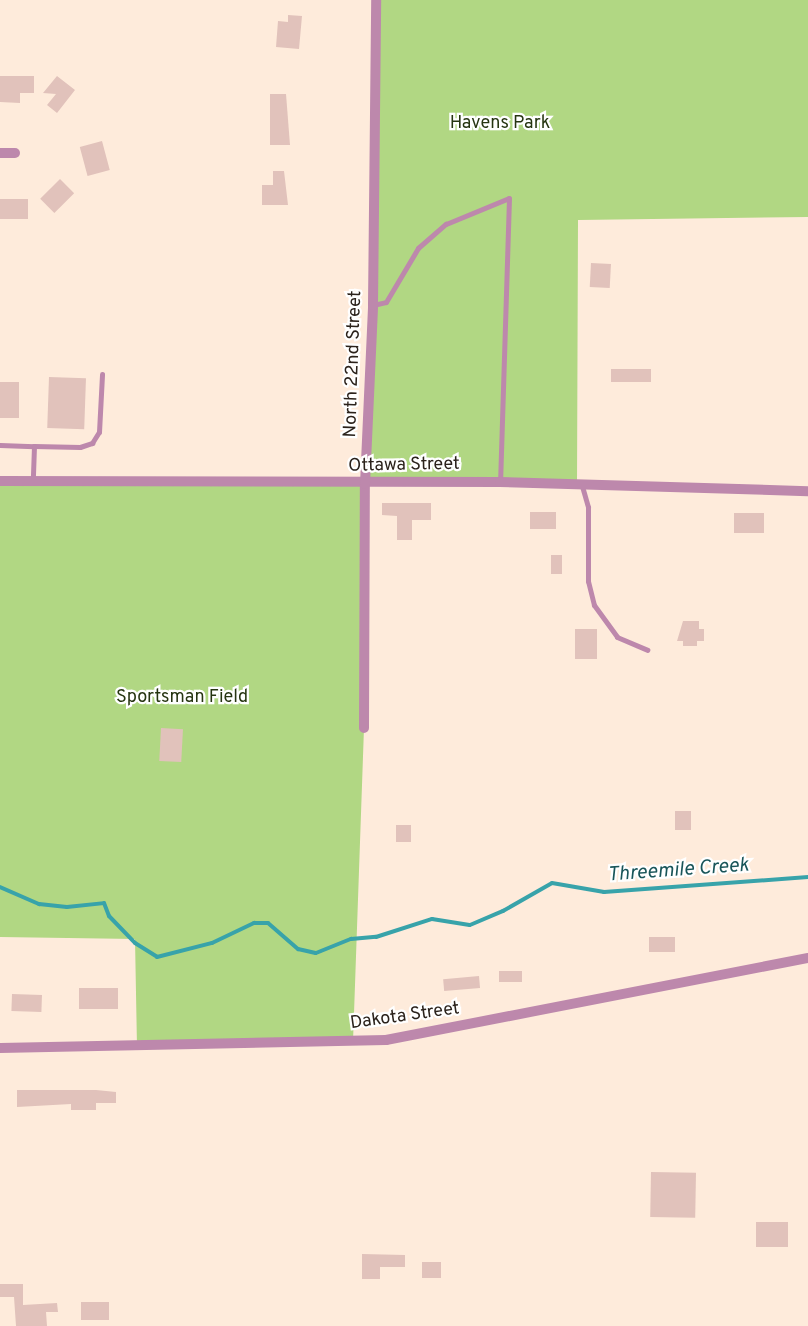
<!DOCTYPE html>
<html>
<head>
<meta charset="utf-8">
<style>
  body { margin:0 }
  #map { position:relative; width:808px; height:1326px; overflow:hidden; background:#feebdb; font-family:Overpass,sans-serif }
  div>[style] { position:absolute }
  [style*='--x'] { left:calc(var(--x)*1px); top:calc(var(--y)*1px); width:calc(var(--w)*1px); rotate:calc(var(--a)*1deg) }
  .green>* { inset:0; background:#b1d783 }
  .stream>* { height:4px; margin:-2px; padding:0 2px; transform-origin:2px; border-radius:2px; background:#38a3aa }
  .building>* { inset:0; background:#e1c2bb; transform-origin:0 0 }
  .service>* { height:5px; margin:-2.5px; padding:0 2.5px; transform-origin:2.5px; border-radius:2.5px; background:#bd88ac }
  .minor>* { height:10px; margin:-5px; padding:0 5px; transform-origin:5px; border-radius:5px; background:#bd88ac }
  span { translate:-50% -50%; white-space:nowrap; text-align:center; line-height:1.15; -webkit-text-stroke:4.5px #fff; paint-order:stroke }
  .park-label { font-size:18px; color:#263511 }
  .street-label { font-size:18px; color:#2b221b }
  .water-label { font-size:20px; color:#195559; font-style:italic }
</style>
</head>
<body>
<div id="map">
  <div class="green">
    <i style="clip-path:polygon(376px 0,808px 0,808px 217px,578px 220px,577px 486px,365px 484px,364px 728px,353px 1042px,137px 1047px,135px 939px,0 937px,0 481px,364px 484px)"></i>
  </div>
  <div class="stream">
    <i style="--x:0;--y:887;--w:43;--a:23.6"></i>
    <i style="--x:39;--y:904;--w:28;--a:6"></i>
    <i style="--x:67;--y:907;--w:37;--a:-6"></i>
    <i style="--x:104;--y:903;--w:14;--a:69"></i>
    <i style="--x:109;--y:916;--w:37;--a:46"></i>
    <i style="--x:135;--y:943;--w:26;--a:32"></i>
    <i style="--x:157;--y:957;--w:57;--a:-14.3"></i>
    <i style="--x:212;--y:943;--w:47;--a:-25.5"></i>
    <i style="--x:254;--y:923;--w:14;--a:0"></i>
    <i style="--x:268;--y:923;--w:40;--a:41"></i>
    <i style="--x:298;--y:949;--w:18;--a:13"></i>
    <i style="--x:316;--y:953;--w:38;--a:-22"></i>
    <i style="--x:351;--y:939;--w:25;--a:-5"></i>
    <i style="--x:376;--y:937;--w:59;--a:-17.8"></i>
    <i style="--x:432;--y:919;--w:38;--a:9"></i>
    <i style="--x:470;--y:925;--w:36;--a:-23"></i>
    <i style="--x:503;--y:911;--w:56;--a:-29.7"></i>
    <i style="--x:552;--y:883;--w:53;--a:9.8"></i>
    <i style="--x:604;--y:892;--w:205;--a:-4.2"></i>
  </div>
  <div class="building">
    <i style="clip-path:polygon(288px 15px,302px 16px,299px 49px,276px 47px,278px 21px,288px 22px)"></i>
    <i style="clip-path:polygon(0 76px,34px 76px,34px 93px,20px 93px,20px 103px,0 102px)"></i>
    <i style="clip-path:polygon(57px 76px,75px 90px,57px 113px,47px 105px,56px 94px,43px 93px)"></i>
    <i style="clip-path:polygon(270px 94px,286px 94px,290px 145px,270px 145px)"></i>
    <i style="left:102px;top:141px;width:30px;height:23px;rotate:75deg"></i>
    <i style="clip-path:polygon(273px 171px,284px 171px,288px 205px,262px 205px,262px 185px,273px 185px)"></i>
    <i style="left:60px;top:179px;width:20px;height:28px;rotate:45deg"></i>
    <i style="left:0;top:199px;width:28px;height:20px"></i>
    <i style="left:591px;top:263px;width:20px;height:24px;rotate:3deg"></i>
    <i style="left:611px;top:369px;width:40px;height:13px"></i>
    <i style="left:49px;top:377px;width:37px;height:51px;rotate:2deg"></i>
    <i style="left:0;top:382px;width:19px;height:36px"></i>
    <i style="clip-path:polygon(382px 503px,431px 503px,431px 520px,412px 520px,412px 540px,397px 540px,397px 516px,382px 515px)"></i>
    <i style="left:530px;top:512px;width:26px;height:17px"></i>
    <i style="left:734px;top:513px;width:30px;height:20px"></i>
    <i style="left:551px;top:555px;width:11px;height:19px"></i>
    <i style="clip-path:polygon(683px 621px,699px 621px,699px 629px,704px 629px,704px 641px,697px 641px,697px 646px,683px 646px,683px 641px,677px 641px)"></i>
    <i style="left:575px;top:629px;width:22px;height:30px"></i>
    <i style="left:161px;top:728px;width:22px;height:33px;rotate:3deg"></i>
    <i style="left:675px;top:811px;width:16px;height:19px"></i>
    <i style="left:396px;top:825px;width:15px;height:17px"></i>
    <i style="left:649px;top:937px;width:26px;height:15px"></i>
    <i style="left:499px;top:971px;width:23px;height:11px"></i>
    <i style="left:479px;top:976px;width:12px;height:36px;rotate:85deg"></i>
    <i style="left:79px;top:988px;width:39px;height:21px"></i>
    <i style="left:12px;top:994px;width:30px;height:17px;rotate:2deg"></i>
    <i style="clip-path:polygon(17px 1090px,96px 1090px,116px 1092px,116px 1103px,96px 1103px,96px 1110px,71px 1110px,71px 1104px,17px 1107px)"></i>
    <i style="left:651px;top:1172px;width:45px;height:45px;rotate:1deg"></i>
    <i style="left:756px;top:1222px;width:32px;height:25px"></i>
    <i style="clip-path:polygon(362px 1254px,405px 1255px,405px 1267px,380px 1267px,380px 1279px,362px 1279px)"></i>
    <i style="left:422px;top:1262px;width:19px;height:16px"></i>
    <i style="clip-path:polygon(0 1284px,23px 1284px,23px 1305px,57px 1303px,58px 1312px,46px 1312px,47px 1326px,16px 1326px,14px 1297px,0 1297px)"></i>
    <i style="left:81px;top:1302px;width:28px;height:18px"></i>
  </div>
  <div class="service">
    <i style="--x:373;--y:305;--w:13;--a:-13"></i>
    <i style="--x:386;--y:302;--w:63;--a:-59.3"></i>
    <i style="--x:418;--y:248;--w:37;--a:-41"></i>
    <i style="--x:446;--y:224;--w:68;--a:-22.4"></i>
    <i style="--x:509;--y:198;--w:284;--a:91.8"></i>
    <i style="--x:0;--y:445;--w:34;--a:2"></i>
    <i style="--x:34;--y:446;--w:35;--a:92"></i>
    <i style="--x:34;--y:446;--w:46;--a:1.2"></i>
    <i style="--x:80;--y:447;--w:13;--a:-18"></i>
    <i style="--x:92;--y:443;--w:13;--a:-58"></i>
    <i style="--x:99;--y:432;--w:58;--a:-87"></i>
    <i style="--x:582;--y:486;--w:22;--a:74"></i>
    <i style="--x:588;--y:507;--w:74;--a:90"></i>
    <i style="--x:588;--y:581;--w:25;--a:76"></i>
    <i style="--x:594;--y:605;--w:39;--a:54"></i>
    <i style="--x:617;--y:637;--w:33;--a:23"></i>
  </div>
  <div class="minor">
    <i style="--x:0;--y:153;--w:15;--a:0"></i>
    <i style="--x:0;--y:481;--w:500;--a:0.11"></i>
    <i style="--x:500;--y:482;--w:308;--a:1.7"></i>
    <i style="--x:364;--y:728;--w:244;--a:-89.8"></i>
    <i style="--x:365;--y:484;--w:179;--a:-87.4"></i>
    <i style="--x:373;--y:305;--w:305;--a:-89.4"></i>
    <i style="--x:0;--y:1048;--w:386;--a:-1.2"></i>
    <i style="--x:386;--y:1040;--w:430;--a:-11"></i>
  </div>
  <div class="park-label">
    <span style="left:500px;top:124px">Havens Park</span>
    <span style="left:182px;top:698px">Sportsman Field</span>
  </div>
  <div class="street-label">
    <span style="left:354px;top:364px;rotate:-88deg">North 22nd Street</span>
    <span style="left:404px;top:466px;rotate:-1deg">Ottawa Street</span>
    <span style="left:405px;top:1017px;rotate:-8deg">Dakota Street</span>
  </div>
  <div class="water-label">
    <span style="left:678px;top:871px;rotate:-4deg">Threemile Creek</span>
  </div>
</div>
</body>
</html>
